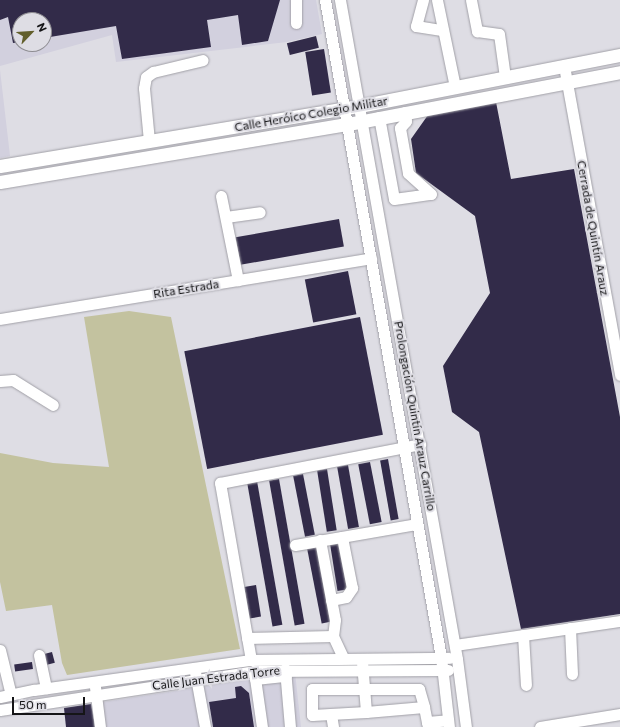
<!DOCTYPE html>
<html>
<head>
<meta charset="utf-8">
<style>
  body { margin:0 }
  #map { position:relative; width:620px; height:727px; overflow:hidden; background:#dedde4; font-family:Commissioner,sans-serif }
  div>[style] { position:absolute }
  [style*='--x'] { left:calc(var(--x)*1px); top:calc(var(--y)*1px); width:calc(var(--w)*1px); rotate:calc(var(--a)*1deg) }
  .built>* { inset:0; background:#d2d0de }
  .green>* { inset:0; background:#c3c29f }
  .building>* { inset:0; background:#322b49; transform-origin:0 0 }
  .roads { filter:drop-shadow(0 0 1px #a1a0a7) drop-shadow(0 0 1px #a1a0a7) }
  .minor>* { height:11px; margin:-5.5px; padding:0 5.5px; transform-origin:5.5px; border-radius:5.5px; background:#fff }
  .major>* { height:13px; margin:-6.5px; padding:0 6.5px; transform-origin:6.5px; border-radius:6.5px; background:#fff }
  span { translate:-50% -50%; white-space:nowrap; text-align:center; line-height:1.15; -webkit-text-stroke:4px #dedde4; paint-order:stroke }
  .street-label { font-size:12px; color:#151517 }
  .north { position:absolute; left:12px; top:12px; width:40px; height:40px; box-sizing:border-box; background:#dedde4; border:1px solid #8e8d92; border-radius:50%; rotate:65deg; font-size:11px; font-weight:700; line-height:16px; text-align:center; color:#151517 }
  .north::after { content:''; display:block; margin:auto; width:14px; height:18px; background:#625f2b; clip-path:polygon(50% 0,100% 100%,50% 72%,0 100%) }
  .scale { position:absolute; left:12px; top:697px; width:73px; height:18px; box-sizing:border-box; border:2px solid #151517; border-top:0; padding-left:5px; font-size:12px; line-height:14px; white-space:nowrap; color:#151517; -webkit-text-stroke:3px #dedde4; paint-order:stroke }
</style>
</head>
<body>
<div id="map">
  <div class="built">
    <i style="clip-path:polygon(evenodd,0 0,316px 0,322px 34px,287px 42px,116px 62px,112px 35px,0 66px,0 0,20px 20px,44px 20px,44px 44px,20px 44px,20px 20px)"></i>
    <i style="clip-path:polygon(0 70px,10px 156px,0 158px)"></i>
    <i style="clip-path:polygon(295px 672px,301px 727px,66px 727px,64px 708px,234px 682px,233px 677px)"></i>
  </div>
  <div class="green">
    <i style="clip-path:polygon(129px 311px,171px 317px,240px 649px,67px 675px,62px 663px,52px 605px,6px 611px,0 582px,0 453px,53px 463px,109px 467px,84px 317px)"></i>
  </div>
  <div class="building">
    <i style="clip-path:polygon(0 0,280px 0,268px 41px,242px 45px,238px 15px,207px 20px,211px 47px,122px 59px,116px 26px,44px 38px,44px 20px,20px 20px,20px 42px,13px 43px,8px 17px,0 20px)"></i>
    <i style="left:316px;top:36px;width:12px;height:30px;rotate:76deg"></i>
    <i style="left:324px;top:49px;width:44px;height:19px;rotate:81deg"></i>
    <i style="clip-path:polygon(496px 102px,511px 179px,574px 169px,620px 417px,620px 614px,521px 629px,479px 432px,452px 412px,443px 366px,490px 293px,475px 216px,416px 173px,411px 139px,428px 115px)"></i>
    <i style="left:339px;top:219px;width:28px;height:105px;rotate:80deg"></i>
    <i style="left:348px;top:271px;width:44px;height:44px;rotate:79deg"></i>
    <i style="left:360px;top:317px;width:120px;height:179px;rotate:79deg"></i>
    <i style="left:388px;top:459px;width:61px;height:8px;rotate:80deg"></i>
    <i style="left:370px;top:462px;width:61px;height:12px;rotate:79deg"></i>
    <i style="left:348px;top:465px;width:63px;height:11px;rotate:80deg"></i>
    <i style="left:327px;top:469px;width:62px;height:10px;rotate:81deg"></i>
    <i style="left:303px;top:474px;width:62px;height:10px;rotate:79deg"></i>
    <i style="left:279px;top:479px;width:147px;height:10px;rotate:80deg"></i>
    <i style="left:257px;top:481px;width:146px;height:10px;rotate:80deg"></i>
    <i style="left:340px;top:543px;width:47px;height:10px;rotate:81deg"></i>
    <i style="left:317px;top:547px;width:76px;height:10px;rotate:79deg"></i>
    <i style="left:256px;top:585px;width:32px;height:12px;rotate:81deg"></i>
    <i style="left:52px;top:652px;width:11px;height:11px;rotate:75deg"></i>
    <i style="left:32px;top:662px;width:7px;height:18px;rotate:82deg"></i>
    <i style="clip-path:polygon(241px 686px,249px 693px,254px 727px,213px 727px,209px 702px,236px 698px,235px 687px)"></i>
    <i style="clip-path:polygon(91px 704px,95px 727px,66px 727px,64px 708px)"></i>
  </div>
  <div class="roads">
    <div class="minor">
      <i style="--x:296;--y:0;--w:23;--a:90"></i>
      <i style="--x:325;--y:0;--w:667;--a:79.99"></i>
      <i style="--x:441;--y:657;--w:70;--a:83.5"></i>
      <i style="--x:340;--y:0;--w:669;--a:79.93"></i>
      <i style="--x:457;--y:659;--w:69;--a:82.5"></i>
      <i style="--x:423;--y:0;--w:27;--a:105"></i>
      <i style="--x:416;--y:26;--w:26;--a:9"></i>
      <i style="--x:437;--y:0;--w:89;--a:78.3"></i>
      <i style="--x:471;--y:0;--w:32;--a:79"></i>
      <i style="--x:477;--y:31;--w:22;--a:8"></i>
      <i style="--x:499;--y:34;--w:43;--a:82.1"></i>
      <i style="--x:564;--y:66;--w:314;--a:79.7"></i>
      <i style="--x:379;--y:117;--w:83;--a:79.6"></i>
      <i style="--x:394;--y:199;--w:37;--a:-8"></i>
      <i style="--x:431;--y:194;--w:31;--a:-138"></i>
      <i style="--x:408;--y:173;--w:46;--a:-100.1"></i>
      <i style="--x:400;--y:128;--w:9;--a:-49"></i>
      <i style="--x:406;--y:121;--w:9;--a:-96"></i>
      <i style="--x:149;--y:141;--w:53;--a:-95.4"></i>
      <i style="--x:144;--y:88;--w:11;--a:-80"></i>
      <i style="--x:146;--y:77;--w:9;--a:-36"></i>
      <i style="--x:153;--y:72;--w:51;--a:-13.5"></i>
      <i style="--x:221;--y:196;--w:86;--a:78.6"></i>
      <i style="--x:226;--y:217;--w:34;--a:-8"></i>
      <i style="--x:0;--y:319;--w:376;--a:-9.3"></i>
      <i style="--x:0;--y:381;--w:13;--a:-4"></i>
      <i style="--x:13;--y:380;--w:47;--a:32"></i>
      <i style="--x:320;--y:540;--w:81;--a:79.4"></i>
      <i style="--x:335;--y:620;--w:16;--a:97"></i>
      <i style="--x:295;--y:545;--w:124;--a:-9.8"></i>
      <i style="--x:331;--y:600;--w:15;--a:-11"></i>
      <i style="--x:346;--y:597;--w:11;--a:-56"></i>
      <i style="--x:352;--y:588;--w:52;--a:-101.1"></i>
      <i style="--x:570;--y:628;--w:46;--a:87.5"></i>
      <i style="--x:523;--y:635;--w:50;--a:86.6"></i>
      <i style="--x:247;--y:638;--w:86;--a:-1.3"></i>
      <i style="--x:333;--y:636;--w:23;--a:65"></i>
      <i style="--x:455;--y:645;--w:167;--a:-8.3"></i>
      <i style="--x:0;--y:650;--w:46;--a:76.3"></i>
      <i style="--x:39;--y:655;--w:34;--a:78"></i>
      <i style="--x:251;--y:660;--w:180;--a:-99.9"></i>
      <i style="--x:220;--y:483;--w:204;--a:-11"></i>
      <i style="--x:362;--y:662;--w:50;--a:85.4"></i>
      <i style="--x:366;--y:712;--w:58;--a:-4.9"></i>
      <i style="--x:424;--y:707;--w:15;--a:79"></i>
      <i style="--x:285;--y:669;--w:58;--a:85.1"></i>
      <i style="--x:254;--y:671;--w:57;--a:81.9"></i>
      <i style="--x:195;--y:672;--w:56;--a:79.7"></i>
      <i style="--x:255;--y:679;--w:31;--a:-6"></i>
      <i style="--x:95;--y:687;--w:40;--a:82.9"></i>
      <i style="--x:0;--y:697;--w:35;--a:-12"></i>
      <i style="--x:34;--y:690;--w:219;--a:-7.9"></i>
      <i style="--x:251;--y:660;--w:198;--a:-0.6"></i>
      <i style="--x:0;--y:710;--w:257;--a:-8.7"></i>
      <i style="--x:254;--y:671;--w:194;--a:-0.3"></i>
      <i style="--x:366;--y:712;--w:54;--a:176.8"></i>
      <i style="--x:312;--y:715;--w:26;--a:-90"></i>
      <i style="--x:312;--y:689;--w:107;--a:0"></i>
      <i style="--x:419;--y:689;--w:19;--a:74"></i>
      <i style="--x:331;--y:714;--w:13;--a:81"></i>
      <i style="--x:428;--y:727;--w:5;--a:-101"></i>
      <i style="--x:427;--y:722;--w:21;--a:-5"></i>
      <i style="--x:540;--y:727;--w:81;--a:-9.2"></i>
    </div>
    <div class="major">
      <i style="--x:0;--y:166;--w:364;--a:-9.5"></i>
      <i style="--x:359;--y:106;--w:266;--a:-11.1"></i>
      <i style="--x:0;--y:182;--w:353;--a:-9.5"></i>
      <i style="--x:348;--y:124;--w:277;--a:-10.8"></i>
    </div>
  </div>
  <div class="street-label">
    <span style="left:311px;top:114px;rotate:-10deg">Calle Heróico Colegio Militar</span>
    <span style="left:593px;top:228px;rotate:80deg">Cerrada de Quintín Arauz</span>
    <span style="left:186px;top:289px;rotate:-9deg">Rita Estrada</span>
    <span style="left:415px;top:416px;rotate:80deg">Prolongación Quintín Arauz Carrillo</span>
    <span style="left:216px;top:678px;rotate:-7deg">Calle Juan Estrada Torre</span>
  </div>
  <div class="north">N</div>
  <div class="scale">50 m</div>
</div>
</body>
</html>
